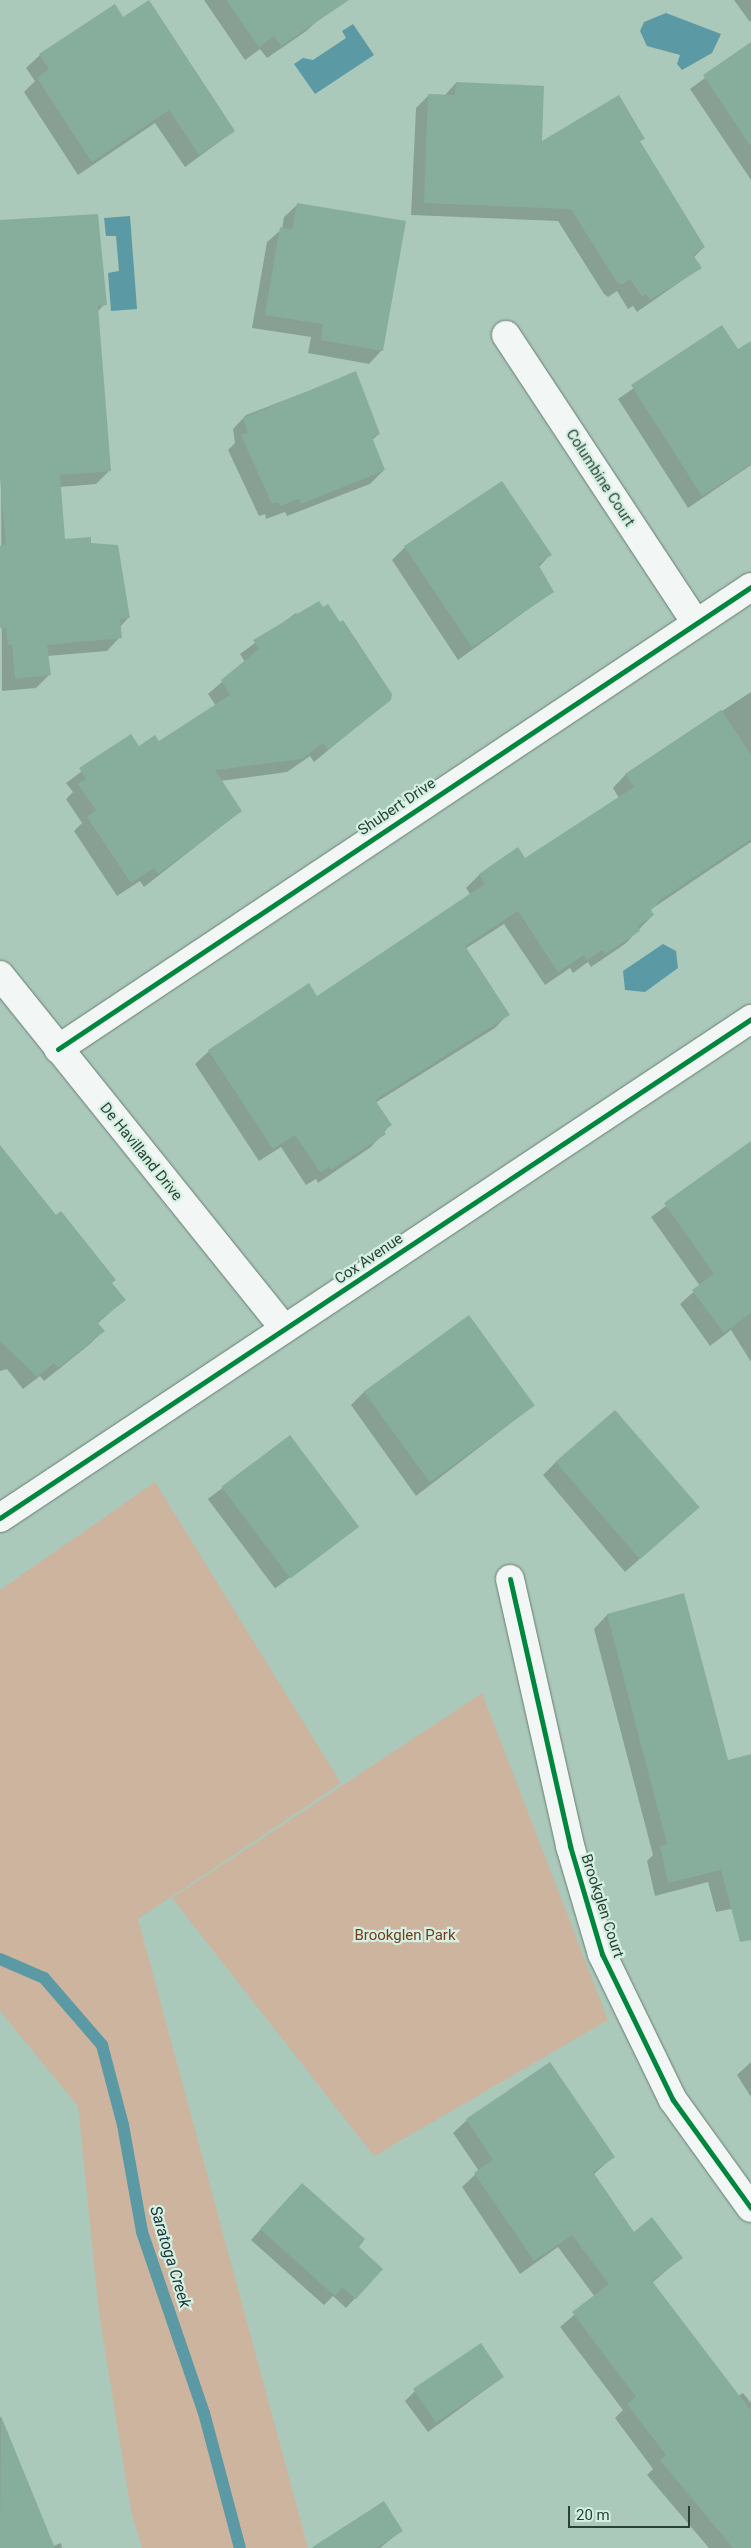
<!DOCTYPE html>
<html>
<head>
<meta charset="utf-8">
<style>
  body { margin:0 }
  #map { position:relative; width:751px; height:2548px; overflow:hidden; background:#abc9ba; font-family:Roboto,sans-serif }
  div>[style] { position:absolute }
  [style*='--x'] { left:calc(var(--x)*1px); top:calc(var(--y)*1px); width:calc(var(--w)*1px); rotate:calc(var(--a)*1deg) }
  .green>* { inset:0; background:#ccb49e }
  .water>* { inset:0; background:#5b99a5 }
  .shadow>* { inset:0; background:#0003; transform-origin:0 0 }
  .stream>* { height:12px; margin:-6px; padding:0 6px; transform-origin:6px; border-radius:6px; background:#5b99a5 }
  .building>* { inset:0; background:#87ae9d; transform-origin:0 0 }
  .roads { filter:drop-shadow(0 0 1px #677e73) drop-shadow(0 0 1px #677e73) }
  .minor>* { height:28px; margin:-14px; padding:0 14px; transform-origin:14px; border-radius:14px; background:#f2f7f5 }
  .major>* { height:28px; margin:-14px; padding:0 14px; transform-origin:14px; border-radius:14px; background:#f2f7f5 }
  .cycleway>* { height:5px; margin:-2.5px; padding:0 2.5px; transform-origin:2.5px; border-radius:2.5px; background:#00873e }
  span { translate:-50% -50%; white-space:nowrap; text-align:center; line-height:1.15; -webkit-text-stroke:4.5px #d4f0e1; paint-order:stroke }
  .street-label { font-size:15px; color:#2a4136 }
  .park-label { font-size:15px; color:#7b391d }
  .water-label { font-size:16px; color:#1b333b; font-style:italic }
  .scale { position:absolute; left:568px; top:2506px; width:122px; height:22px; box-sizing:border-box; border:2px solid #2a4136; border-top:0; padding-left:6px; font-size:15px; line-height:18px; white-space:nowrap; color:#2a4136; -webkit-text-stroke:4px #d4f0e1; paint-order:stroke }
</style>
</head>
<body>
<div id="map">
  <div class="green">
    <i style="clip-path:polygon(155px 1482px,341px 1783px,138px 1919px,308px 2548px,142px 2548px,131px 2511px,99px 2313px,78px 2106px,0 2011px,0 1590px)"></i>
    <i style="clip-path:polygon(482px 1693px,608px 2020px,374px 2156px,172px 1898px)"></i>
  </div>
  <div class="water">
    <i style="clip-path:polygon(666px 13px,721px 34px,712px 53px,682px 70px,677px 64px,680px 55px,647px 46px,640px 31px,644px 22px)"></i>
    <i style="clip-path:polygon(353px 24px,374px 55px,315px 94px,294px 64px,303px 58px,313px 60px,346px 38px,342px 31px)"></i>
    <i style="clip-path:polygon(130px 216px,137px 309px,111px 311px,108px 273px,119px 271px,116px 236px,106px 236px,104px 218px)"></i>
    <i style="clip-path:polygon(663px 944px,676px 951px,678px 968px,645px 992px,625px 990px,623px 971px)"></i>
  </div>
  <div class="shadow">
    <i style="clip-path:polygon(204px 0,341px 0,305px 32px,267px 58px,260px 49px,245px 60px)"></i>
    <i style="clip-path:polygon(734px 0,751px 0,751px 21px,750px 22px)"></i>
    <i style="clip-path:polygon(123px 18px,234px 131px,185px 167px,155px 123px,78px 175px,24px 92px,35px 81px,26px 68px,40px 55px)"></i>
    <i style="clip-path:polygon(751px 44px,751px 180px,690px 89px)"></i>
    <i style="clip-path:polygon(456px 83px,541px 144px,643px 138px,639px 142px,704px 247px,694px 257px,700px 268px,637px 312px,633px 306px,628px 309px,617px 291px,608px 297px,604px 294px,558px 221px,411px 215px,416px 108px,429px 95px,444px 96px)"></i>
    <i style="clip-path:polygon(298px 204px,382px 350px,369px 364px,308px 353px,311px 337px,252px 328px,267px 242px,282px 229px,284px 217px)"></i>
    <i style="clip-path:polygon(0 221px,105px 304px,97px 312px,109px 471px,96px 484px,60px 487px,64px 541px,90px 544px,129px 617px,120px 627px,120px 637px,107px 651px,47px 656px,49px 675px,36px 688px,2px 691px)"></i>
    <i style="clip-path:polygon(722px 327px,737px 351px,751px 346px,751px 465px,688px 508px,618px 399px)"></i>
    <i style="clip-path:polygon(355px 373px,379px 434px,372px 440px,384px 470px,370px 484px,287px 516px,285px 512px,266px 519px,265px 514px,259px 516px,228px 450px,235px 443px,233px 429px,246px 415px)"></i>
    <i style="clip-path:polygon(405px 547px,550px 555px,539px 567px,552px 592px,458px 660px,392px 560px)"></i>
    <i style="clip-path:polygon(296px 613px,390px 699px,314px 762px,310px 756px,287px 772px,220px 781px,241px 811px,144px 887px,140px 881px,117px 896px,74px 831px,82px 823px,66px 799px,73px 792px,66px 783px,130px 736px,138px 747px,159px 743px,216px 706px,208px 694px,245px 662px,240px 654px)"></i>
    <i style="clip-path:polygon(751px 692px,751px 842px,650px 910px,653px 915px,625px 944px,591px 967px,588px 962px,573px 973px,570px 968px,545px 985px,504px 924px,465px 949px,508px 1014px,495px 1028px,375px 1103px,390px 1125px,371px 1147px,318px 1183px,316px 1179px,306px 1185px,281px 1147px,259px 1161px,195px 1064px,209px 1051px,317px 997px,470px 894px,466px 888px,479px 875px,525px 860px,619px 798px,613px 788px,626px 774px)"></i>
    <i style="clip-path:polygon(751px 1142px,751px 1362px,731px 1330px,710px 1346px,680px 1304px,700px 1286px,651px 1217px)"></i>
    <i style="clip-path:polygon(0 1147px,124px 1300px,97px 1324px,103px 1331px,90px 1344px,44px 1381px,40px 1376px,23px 1389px,7px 1369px,0 1371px)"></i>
    <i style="clip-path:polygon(364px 1392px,533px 1406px,416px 1496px,351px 1405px)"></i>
    <i style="left:290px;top:1437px;width:112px;height:103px;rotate:53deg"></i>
    <i style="clip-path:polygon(556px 1462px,697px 1508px,625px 1572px,543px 1475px)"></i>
    <i style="clip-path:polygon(639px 1606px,727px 1762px,751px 1756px,751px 1905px,716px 1912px,708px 1882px,655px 1896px,647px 1861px,653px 1855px,594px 1629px,607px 1615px)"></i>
    <i style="clip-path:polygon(751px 2062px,751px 2097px,737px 2075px)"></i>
    <i style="clip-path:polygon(467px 2120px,613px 2157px,593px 2175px,633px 2233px,681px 2258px,652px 2283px,738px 2396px,743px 2393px,751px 2403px,751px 2548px,709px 2548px,647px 2475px,653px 2469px,615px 2418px,623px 2410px,560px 2327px,595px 2297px,558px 2247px,520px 2274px,462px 2187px,479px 2171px,453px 2133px)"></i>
    <i style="clip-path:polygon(292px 2194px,382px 2269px,346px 2308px,333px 2296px,324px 2305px,251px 2240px)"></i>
    <i style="clip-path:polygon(503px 2377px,428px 2432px,405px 2401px,415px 2391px)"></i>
    <i style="clip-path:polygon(0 2416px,53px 2546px,61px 2543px,62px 2548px,0 2548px)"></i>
    <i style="clip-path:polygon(401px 2531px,380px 2548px,318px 2548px)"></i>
  </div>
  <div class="stream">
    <i style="--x:0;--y:1959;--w:48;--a:23.4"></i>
    <i style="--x:44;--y:1978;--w:89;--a:49.1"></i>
    <i style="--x:102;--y:2045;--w:83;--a:75.3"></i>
    <i style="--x:123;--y:2125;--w:109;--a:79.9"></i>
    <i style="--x:142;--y:2232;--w:191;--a:71.1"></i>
    <i style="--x:204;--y:2413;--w:140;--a:75.1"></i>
  </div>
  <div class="building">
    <i style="clip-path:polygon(149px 0,235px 131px,199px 155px,169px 110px,92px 162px,37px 78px,49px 69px,39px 54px,115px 4px,123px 17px)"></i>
    <i style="clip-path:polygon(226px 0,349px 0,281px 46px,274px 36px,259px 47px)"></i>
    <i style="clip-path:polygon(751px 42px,751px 147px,703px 75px)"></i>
    <i style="clip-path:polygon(456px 82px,544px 86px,542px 141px,619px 95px,645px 139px,640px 141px,705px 247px,693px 255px,702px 268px,650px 300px,646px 294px,642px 297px,630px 279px,622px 285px,616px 281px,571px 209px,424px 203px,428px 94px,455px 95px)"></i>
    <i style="clip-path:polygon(297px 203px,406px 221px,383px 351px,321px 340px,323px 324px,265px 315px,280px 227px,292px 230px)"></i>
    <i style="clip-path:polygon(98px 214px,107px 305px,98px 306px,111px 471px,60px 475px,65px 539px,91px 537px,91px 543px,118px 545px,130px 618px,120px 619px,122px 638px,47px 645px,51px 675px,15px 679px,12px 644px,8px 645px,6px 628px,0 628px,0 546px,6px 545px,0 478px,0 220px)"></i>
    <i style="clip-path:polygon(722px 325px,738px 349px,751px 341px,751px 464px,702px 496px,631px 385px)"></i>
    <i style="clip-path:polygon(356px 371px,380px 434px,372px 437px,385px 470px,301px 504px,299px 499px,280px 506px,278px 502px,272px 504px,241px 435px,248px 433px,243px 418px)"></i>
    <i style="clip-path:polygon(502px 481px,552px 555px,538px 564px,554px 592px,472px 647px,404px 546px)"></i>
    <i style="clip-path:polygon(319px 601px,323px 607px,328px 604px,340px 622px,343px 620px,392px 694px,391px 700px,328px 750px,323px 743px,302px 759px,215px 770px,242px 811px,158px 874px,154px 868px,131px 883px,87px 817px,96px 810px,78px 784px,86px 779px,79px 768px,131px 734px,139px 746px,155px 735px,159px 741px,230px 695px,221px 680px,259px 649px,253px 640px)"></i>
    <i style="clip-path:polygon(721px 710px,751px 755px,751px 839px,660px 900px,651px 910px,654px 915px,637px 926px,640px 931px,605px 954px,602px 950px,587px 960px,584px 955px,558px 972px,518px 911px,465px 946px,510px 1015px,375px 1100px,392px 1125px,384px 1130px,386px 1134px,331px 1170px,329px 1167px,320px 1172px,295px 1135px,273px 1149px,208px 1050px,309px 983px,317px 996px,485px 884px,479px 874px,518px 847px,525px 858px,634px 787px,625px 774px)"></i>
    <i style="clip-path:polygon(751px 1141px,751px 1313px,724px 1333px,692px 1290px,714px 1274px,664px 1203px)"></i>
    <i style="clip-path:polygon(0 1145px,56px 1215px,61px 1211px,116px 1280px,112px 1283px,126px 1300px,97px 1322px,105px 1331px,58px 1368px,54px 1363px,37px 1377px,0 1341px)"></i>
    <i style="left:469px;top:1315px;width:112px;height:130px;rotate:54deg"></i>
    <i style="left:615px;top:1410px;width:129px;height:79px;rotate:49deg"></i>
    <i style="left:290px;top:1435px;width:115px;height:86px;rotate:53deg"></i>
    <i style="clip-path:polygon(684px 1593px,728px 1760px,751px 1754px,751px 1940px,740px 1942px,721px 1870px,668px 1883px,660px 1846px,667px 1844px,607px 1614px)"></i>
    <i style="clip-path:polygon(550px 2062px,615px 2157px,593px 2172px,634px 2232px,652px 2217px,683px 2258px,652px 2281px,751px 2411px,751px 2548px,733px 2548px,660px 2460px,666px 2455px,627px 2404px,636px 2397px,572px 2312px,609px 2284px,572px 2235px,534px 2261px,474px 2173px,493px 2160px,466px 2119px)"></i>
    <i style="clip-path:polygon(302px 2183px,365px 2239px,359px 2247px,383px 2269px,356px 2299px,342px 2287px,335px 2296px,260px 2229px)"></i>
    <i style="left:481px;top:2343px;width:41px;height:82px;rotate:56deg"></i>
    <i style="clip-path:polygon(1px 2416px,55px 2548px,0 2548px)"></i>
    <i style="clip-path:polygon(384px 2501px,403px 2531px,376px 2548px,311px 2548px)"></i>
  </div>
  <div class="roads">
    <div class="minor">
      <i style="--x:506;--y:335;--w:344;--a:56.6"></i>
      <i style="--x:0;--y:975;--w:453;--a:51.2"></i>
      <i style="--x:58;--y:1049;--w:833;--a:-33.69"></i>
      <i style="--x:510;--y:1579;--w:274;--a:77.3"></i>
      <i style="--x:570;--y:1846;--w:113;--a:73.5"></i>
      <i style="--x:602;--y:1954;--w:162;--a:64.1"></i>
      <i style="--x:673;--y:2100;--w:133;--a:54.2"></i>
    </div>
    <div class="major">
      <i style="--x:0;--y:1518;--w:902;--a:-33.6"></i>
    </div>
  </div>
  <div class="cycleway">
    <i style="--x:58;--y:1049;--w:833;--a:-33.69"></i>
    <i style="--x:0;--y:1518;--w:902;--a:-33.6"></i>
    <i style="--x:510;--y:1579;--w:274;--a:77.3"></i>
    <i style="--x:570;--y:1846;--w:113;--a:73.5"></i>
    <i style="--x:602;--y:1954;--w:162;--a:64.1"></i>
    <i style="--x:673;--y:2100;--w:133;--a:54.2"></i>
  </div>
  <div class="street-label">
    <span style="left:600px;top:478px;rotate:57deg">Columbine Court</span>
    <span style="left:397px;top:807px;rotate:-34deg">Shubert Drive</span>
    <span style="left:141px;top:1152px;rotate:51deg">De Havilland Drive</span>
    <span style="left:369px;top:1259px;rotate:-34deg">Cox Avenue</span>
    <span style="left:602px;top:1906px;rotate:72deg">Brookglen Court</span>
  </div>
  <div class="park-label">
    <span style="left:405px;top:1936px">Brookglen Park</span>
  </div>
  <div class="water-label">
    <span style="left:170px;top:2257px;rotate:73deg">Saratoga Creek</span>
  </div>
  <div class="scale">20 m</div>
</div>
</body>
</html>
